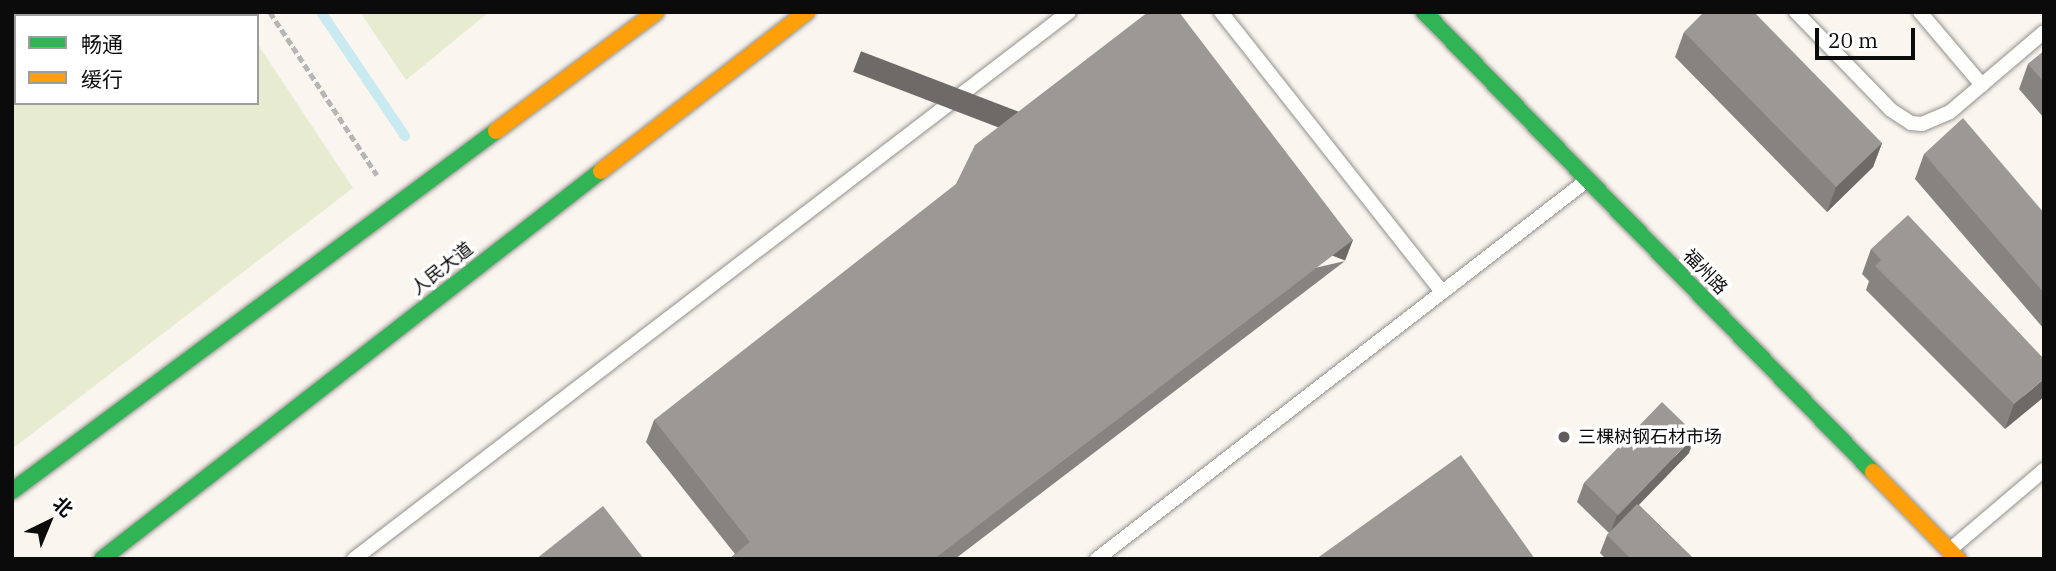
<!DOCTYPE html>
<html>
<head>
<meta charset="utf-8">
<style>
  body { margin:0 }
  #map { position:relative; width:2056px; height:571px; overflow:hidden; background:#faf5ee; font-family:"IBM Plex Serif","Noto Sans SC",serif }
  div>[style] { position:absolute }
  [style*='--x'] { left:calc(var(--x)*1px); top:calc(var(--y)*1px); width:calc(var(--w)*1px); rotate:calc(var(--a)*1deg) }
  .green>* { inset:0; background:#e7ecd0 }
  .stream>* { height:10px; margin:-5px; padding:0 5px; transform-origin:5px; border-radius:5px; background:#c8eaf0 }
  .path>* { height:4.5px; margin-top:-2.25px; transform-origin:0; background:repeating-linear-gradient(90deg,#b7b6b5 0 7px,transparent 0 10.5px) }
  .roads { filter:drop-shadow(0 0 2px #93908d) drop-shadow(0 0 2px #93908d) }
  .lane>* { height:14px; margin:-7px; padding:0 7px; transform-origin:7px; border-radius:7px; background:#fefefc }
  .fast>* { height:16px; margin:-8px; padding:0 8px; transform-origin:8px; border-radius:8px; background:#30b455 }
  .slow>* { height:16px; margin:-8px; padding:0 8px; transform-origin:8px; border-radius:8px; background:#ff9f0a }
  .wall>* { inset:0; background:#868380 }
  .shaded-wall>* { inset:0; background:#6d6a68; transform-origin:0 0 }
  .building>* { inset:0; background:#9c9895; transform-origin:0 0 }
  .dots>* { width:19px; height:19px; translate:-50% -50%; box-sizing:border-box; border:4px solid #fff; border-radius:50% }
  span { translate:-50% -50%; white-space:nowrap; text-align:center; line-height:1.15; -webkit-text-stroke:7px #fff; paint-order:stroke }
  .street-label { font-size:18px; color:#0b0b0b }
  .poi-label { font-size:18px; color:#0b0b0b }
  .left { translate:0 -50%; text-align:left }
  .frame { position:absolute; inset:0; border:14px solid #0b0b0b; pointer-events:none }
  .legend { position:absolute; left:14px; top:14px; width:245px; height:91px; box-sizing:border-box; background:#fff; border:2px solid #9d9d9d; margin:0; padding:9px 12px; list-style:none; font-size:21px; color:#0b0b0b }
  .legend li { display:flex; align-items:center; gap:14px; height:35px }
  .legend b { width:35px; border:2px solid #9d9d9d }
  .north { position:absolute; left:14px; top:487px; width:70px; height:70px; -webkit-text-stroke:5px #fff; paint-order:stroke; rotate:43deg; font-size:19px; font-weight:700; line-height:28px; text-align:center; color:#0b0b0b }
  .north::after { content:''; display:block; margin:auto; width:24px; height:32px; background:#0b0b0b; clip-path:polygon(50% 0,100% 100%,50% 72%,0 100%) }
  .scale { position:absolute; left:1815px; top:28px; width:100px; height:32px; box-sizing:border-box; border:4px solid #0b0b0b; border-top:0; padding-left:9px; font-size:21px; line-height:24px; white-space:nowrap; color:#0b0b0b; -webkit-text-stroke:5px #fff; paint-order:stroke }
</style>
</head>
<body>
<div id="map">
  <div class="green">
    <i style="clip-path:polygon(12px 12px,237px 12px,239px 16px,16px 16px,16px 103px,257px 103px,257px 43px,353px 188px,12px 449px)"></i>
    <i style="clip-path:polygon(360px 12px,489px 12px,406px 80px)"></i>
  </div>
  <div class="stream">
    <i style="--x:321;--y:12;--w:150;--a:55.9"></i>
  </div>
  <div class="path">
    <i style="--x:270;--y:12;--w:195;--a:56.7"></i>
  </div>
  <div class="roads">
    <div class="lane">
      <i style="--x:1221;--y:12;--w:357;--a:51.7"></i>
      <i style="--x:1796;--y:12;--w:136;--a:45.9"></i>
      <i style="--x:1891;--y:110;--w:24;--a:33"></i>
      <i style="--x:1911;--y:123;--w:11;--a:5"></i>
      <i style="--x:1922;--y:124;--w:30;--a:-23"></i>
      <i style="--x:1950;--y:112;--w:123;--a:-40.4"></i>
      <i style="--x:1920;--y:12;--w:96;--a:49.7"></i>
      <i style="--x:1952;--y:548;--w:121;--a:-40.3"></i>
      <i style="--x:354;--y:559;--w:900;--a:-37.42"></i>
      <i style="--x:1097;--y:559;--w:618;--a:-37.7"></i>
    </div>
    <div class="fast">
      <i style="--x:1424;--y:12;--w:643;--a:45.69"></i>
      <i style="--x:12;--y:491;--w:603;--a:-36.64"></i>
      <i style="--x:102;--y:559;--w:632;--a:-37.87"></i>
    </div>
    <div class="slow">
      <i style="--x:496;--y:131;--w:199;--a:-36.6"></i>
      <i style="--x:601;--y:171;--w:260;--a:-37.7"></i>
      <i style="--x:1873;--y:472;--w:122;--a:45.7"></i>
    </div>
  </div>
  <div class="wall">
    <i style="clip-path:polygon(1684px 32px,1882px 143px,1873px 167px,1827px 212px,1675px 57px)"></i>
    <i style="clip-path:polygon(2044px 51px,2044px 118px,2019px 89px,2028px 64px)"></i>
    <i style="clip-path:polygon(1924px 154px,2044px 213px,2044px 329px,1915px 179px)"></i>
    <i style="clip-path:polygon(1871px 249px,2044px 359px,2005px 429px,1866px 290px,1869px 281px,1862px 274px)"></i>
    <i style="clip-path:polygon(1345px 261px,955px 559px,729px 559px,735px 554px,646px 442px,654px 420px)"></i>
    <i style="clip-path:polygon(1689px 453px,1639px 505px,1694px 559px,1606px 559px,1600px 553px,1607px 535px,1609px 533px,1577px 502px,1584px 483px)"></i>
  </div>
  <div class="shaded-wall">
    <i style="clip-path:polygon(1882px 143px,1873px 167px,1827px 212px,1836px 187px)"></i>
    <i style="left:1353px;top:240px;width:22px;height:527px;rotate:111deg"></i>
    <i style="clip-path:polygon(2044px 379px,2044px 397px,2005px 429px,2014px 404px)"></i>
    <i style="clip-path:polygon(1696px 435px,1689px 453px,1610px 534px,1617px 515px)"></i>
  </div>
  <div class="building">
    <i style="clip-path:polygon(1148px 12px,1179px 12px,1353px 240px,934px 559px,729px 559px,750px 542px,654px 420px,956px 184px,975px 145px)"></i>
    <i style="clip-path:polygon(1704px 12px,1754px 12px,1882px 143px,1836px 187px,1684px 32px)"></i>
    <i style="clip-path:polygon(2044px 51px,2044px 82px,2028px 64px)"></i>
    <i style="clip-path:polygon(1963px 118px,2044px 213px,2044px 293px,1924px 154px)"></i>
    <i style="clip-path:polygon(1908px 215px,2044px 359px,2044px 379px,2014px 404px,1875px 266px,1881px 260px,1871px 249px)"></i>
    <i style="left:1662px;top:402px;width:47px;height:112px;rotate:44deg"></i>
    <i style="clip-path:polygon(1461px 455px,1535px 559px,1316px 559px)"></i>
    <i style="clip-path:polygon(1637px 504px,1694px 559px,1631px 559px,1607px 535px)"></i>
    <i style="clip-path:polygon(603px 506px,644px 559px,536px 559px)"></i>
  </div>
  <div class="dots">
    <i style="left:1564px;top:437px;background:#5f5d5a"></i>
  </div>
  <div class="street-label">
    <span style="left:442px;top:269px;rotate:-38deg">人民大道</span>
    <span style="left:1705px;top:272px;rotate:46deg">福州路</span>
  </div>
  <div class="poi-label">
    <span class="left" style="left:1578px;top:437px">三棵树钢石材市场</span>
  </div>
  <div class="frame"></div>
  <ul class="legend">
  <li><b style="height:9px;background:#30b455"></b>畅通</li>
  <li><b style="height:9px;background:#ff9f0a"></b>缓行</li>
  </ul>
  <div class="north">北</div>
  <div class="scale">20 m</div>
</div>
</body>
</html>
